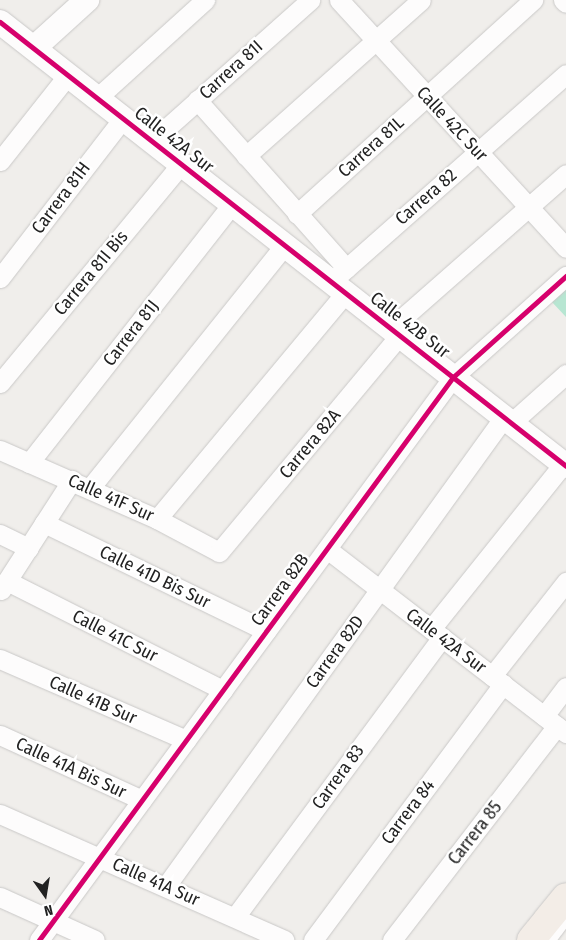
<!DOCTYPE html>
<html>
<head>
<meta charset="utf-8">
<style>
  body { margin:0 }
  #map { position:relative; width:566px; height:940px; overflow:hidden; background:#f0eeeb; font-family:"Fira Sans Condensed",sans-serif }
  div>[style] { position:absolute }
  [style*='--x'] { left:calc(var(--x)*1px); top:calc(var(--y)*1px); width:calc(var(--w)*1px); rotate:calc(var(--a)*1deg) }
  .pitch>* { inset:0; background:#b7e6d2 }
  .roads { filter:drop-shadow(0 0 1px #c9c8c7) drop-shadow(0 0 1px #c9c8c7) }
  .service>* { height:9px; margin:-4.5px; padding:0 4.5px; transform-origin:4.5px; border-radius:4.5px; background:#fdfcfc }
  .minor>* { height:19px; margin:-9.5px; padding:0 9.5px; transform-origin:9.5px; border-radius:9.5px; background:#fdfcfc }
  .tertiary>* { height:24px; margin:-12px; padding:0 12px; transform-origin:12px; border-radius:12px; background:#fdfcfc }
  .primary>* { height:28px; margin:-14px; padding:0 14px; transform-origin:14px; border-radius:14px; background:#f3ede7 }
  .cycleway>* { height:5px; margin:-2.5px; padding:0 2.5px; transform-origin:2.5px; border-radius:2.5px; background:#d6006c }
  span { translate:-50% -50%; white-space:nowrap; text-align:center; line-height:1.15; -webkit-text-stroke:5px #fff; paint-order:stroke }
  .street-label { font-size:18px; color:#222 }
  .north { position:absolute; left:20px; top:870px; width:50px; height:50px; -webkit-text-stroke:4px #fff; paint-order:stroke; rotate:167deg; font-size:14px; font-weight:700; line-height:20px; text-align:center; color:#222 }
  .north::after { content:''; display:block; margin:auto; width:18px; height:22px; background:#222; clip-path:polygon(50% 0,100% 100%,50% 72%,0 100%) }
</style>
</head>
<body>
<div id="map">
  <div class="pitch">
    <i style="clip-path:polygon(566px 287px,566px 317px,551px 301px)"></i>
  </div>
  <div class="roads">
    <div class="service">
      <i style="--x:551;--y:940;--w:25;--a:-53"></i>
    </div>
    <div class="minor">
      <i style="--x:339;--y:0;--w:336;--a:47.5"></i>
      <i style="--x:563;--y:0;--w:4;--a:45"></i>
      <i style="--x:97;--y:98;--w:146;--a:-42.2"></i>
      <i style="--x:197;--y:100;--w:225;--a:48.4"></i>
      <i style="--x:152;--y:141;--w:212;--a:-41.7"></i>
      <i style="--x:246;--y:156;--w:234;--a:-41.7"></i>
      <i style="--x:0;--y:161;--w:110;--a:-51.7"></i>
      <i style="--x:297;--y:214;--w:319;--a:-42.2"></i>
      <i style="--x:0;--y:278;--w:202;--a:-52.4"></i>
      <i style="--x:332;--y:281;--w:312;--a:-41.5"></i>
      <i style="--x:391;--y:328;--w:233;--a:-41.3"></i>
      <i style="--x:0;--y:383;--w:286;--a:-50.4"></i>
      <i style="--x:511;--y:423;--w:74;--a:-41.7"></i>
      <i style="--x:0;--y:450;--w:171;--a:23.7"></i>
      <i style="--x:157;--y:519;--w:70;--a:28"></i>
      <i style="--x:219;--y:552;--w:283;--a:-50.2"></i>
      <i style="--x:29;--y:463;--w:330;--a:-51.9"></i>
      <i style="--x:90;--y:488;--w:312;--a:-51.3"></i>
      <i style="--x:157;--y:519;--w:295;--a:-50.2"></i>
      <i style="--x:44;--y:523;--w:247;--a:25.9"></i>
      <i style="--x:0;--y:534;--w:32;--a:26"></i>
      <i style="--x:327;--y:549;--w:302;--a:37.6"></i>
      <i style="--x:7;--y:581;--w:242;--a:26.8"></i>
      <i style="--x:1;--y:590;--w:131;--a:-57.2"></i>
      <i style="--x:431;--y:629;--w:211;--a:-51.3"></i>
      <i style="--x:0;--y:659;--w:203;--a:23.5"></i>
      <i style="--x:492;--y:676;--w:120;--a:-51.8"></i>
      <i style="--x:544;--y:716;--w:36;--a:-53"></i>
      <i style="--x:0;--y:735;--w:156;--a:24.6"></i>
      <i style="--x:0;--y:814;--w:311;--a:23.9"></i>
      <i style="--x:166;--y:886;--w:578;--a:-54.22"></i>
      <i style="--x:0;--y:897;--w:104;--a:24.4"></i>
      <i style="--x:235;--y:917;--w:348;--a:-53.5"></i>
      <i style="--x:39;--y:940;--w:699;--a:-53.67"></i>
      <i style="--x:453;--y:377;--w:152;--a:-41.8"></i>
      <i style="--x:313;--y:940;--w:319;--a:-53.4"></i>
      <i style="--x:392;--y:940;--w:270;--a:-52.4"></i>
    </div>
    <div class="tertiary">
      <i style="--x:0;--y:22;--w:719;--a:38.11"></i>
      <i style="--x:34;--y:48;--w:72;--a:-42.2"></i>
    </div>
    <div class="primary">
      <i style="--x:531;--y:940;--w:55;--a:-50.9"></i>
    </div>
  </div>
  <div class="cycleway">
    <i style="--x:0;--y:22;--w:719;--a:38.11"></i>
    <i style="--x:39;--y:940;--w:699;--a:-53.67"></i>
    <i style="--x:453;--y:377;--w:152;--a:-41.8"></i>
  </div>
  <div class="street-label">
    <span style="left:231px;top:70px;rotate:-42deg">Carrera 81I</span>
    <span style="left:452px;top:124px;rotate:47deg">Calle 42C Sur</span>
    <span style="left:174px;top:140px;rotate:38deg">Calle 42A Sur</span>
    <span style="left:371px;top:147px;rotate:-42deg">Carrera 81L</span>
    <span style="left:426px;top:197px;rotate:-41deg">Carrera 82</span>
    <span style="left:61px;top:198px;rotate:-53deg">Carrera 81H</span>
    <span style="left:91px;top:273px;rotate:-50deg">Carrera 81I Bis</span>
    <span style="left:410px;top:325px;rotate:38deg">Calle 42B Sur</span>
    <span style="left:131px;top:333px;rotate:-52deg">Carrera 81J</span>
    <span style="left:310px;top:444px;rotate:-50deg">Carrera 82A</span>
    <span style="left:111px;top:498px;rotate:24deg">Calle 41F Sur</span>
    <span style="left:155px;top:577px;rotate:26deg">Calle 41D Bis Sur</span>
    <span style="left:280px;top:590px;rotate:-54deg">Carrera 82B</span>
    <span style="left:115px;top:636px;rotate:27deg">Calle 41C Sur</span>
    <span style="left:446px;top:641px;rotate:37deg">Calle 42A Sur</span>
    <span style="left:335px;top:652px;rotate:-54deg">Carrera 82D</span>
    <span style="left:93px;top:700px;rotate:24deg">Calle 41B Sur</span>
    <span style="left:71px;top:768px;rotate:25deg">Calle 41A Bis Sur</span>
    <span style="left:338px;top:777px;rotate:-54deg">Carrera 83</span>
    <span style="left:408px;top:812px;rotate:-53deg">Carrera 84</span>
    <span style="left:475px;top:833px;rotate:-52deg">Carrera 85</span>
    <span style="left:156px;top:882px;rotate:24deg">Calle 41A Sur</span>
  </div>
  <div class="north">N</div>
</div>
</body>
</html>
